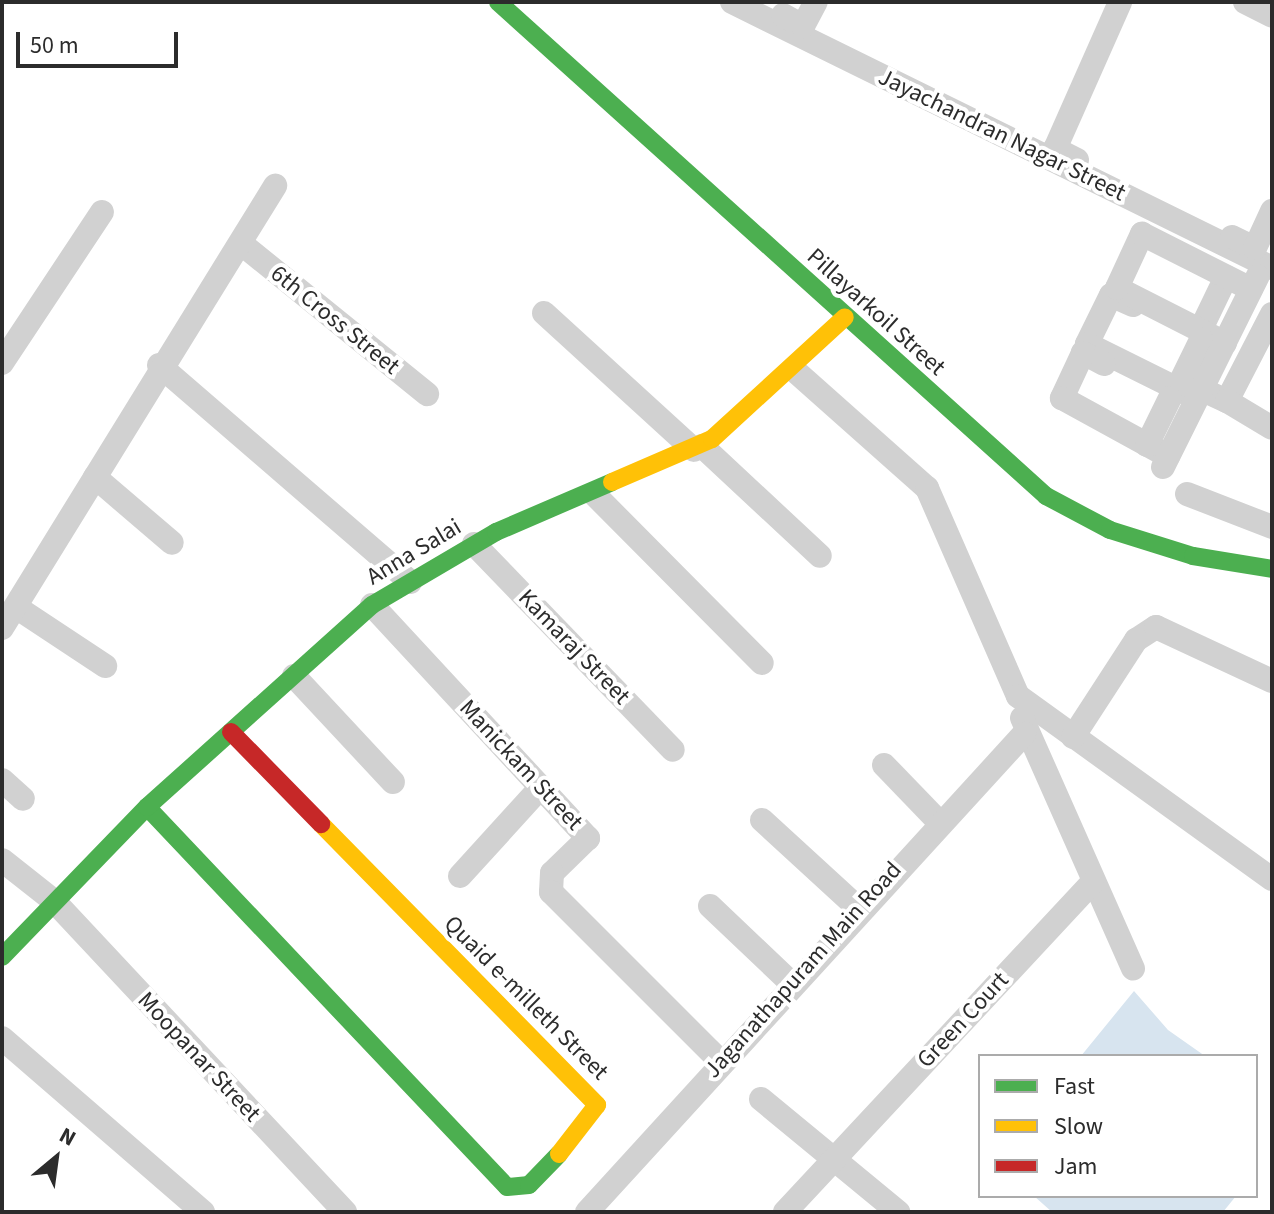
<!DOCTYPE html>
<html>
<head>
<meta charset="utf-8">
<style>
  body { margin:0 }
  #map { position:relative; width:1274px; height:1214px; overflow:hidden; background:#fff; font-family:"Source Sans 3",sans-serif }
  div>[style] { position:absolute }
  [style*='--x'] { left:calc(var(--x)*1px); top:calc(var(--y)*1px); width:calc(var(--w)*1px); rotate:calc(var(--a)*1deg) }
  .water>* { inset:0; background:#d7e4ef }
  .street>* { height:24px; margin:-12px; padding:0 12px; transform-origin:12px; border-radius:12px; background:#d1d1d1 }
  .fast>* { height:18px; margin:-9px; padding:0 9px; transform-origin:9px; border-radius:9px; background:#4caf50 }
  .slow>* { height:18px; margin:-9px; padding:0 9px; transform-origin:9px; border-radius:9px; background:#ffc107 }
  .jam>* { height:18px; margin:-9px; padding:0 9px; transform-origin:9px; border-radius:9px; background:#c62828 }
  span { translate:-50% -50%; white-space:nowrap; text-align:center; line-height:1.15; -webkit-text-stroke:8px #fff; paint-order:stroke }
  .street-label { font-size:24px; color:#2c2c2c }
  .frame { position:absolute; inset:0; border:4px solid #2c2c2c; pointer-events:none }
  .legend { position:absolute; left:978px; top:1054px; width:280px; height:144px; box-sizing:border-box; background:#fff; border:2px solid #ababab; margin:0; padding:10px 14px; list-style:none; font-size:24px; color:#2c2c2c }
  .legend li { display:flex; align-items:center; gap:16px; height:40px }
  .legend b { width:40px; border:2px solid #ababab }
  .north { position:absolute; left:16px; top:1118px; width:80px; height:80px; -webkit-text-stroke:6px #fff; paint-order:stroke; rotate:29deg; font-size:22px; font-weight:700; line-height:32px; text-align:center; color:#2c2c2c }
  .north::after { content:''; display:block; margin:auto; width:28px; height:36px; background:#2c2c2c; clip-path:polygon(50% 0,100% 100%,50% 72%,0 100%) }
  .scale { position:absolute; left:16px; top:32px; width:162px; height:36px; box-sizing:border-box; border:4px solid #2c2c2c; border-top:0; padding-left:10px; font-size:24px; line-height:28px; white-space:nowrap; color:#2c2c2c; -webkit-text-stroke:6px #fff; paint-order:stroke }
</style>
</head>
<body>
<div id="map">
  <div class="water">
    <i style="clip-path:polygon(1134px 991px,1168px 1030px,1205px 1056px,1081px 1056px)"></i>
    <i style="clip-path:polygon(1034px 1196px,1236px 1196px,1223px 1212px,1052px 1212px)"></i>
  </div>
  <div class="street">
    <i style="--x:732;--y:2;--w:602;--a:26.22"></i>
    <i style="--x:1245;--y:2;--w:30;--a:27"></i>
    <i style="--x:783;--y:15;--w:23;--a:29"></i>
    <i style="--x:803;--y:26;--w:27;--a:-62"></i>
    <i style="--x:1077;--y:160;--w:25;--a:-153"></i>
    <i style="--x:1055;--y:149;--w:161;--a:-66.1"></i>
    <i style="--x:1232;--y:237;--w:25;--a:26"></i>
    <i style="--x:1255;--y:248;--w:41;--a:-65.3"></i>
    <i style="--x:243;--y:245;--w:237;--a:39"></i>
    <i style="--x:1133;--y:305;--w:24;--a:-156"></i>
    <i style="--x:1111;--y:295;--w:55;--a:116.1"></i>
    <i style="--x:1087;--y:344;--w:122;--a:26.4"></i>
    <i style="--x:544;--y:313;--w:203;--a:42.4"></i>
    <i style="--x:1200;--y:331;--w:60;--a:-64.3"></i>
    <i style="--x:1225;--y:343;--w:121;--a:-153"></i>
    <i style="--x:1117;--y:288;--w:60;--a:-65.2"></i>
    <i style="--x:1142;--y:234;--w:122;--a:26.8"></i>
    <i style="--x:2;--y:363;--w:181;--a:-56.5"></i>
    <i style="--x:1104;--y:364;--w:24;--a:-152"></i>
    <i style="--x:1083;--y:353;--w:50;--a:115"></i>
    <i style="--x:1062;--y:398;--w:121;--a:28.7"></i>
    <i style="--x:159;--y:365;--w:332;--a:40.8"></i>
    <i style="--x:794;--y:370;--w:178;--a:41.6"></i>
    <i style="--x:927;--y:488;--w:227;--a:66.4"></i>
    <i style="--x:1018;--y:696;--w:313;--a:35.8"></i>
    <i style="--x:1177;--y:389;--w:55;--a:-63.9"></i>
    <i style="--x:1201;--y:389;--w:29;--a:25"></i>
    <i style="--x:1227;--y:401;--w:98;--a:-62.7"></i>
    <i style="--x:1227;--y:401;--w:52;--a:31"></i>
    <i style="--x:1147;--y:445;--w:52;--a:-63.9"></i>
    <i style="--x:702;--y:446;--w:161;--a:43"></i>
    <i style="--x:1163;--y:467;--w:213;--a:-63.6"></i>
    <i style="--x:95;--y:477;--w:101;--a:40.6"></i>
    <i style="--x:594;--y:494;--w:238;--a:45.2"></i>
    <i style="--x:1187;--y:494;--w:91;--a:21.2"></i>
    <i style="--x:474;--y:544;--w:286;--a:46"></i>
    <i style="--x:372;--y:605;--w:318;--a:47.2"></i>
    <i style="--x:588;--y:838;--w:50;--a:135.8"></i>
    <i style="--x:552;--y:873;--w:19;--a:93"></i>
    <i style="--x:551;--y:892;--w:238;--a:45"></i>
    <i style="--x:16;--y:607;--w:107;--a:33.5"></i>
    <i style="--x:2;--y:628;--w:520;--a:-58.3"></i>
    <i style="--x:294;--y:676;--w:145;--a:47"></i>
    <i style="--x:1022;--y:718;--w:274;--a:66.1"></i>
    <i style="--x:1073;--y:737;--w:116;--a:-57"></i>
    <i style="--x:1136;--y:640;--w:24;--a:-33"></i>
    <i style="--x:1156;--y:627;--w:128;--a:25"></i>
    <i style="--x:884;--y:765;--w:79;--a:46"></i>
    <i style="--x:2;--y:780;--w:28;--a:42"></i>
    <i style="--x:762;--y:820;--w:130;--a:42.5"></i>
    <i style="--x:2;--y:860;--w:66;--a:38.3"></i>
    <i style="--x:54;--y:901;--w:426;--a:46.9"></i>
    <i style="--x:460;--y:876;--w:120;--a:-47.7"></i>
    <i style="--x:710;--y:906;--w:110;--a:43.5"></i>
    <i style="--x:2;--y:1038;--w:266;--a:40.9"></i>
    <i style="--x:761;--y:1099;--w:178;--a:39.5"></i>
    <i style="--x:587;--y:1212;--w:648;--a:-47.57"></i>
    <i style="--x:785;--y:1212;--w:449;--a:-47"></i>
  </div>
  <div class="fast">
    <i style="--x:498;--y:2;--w:738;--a:42.03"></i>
    <i style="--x:1046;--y:496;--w:72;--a:28"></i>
    <i style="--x:1110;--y:530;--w:87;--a:17.4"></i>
    <i style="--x:1193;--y:556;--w:80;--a:9.3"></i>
    <i style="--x:147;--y:807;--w:523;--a:46.55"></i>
    <i style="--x:507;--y:1187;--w:22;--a:-5"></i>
    <i style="--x:529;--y:1185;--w:43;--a:-45.9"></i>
    <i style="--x:2;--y:957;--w:209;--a:-46"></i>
    <i style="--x:147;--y:807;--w:302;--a:-41.9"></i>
    <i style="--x:372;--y:605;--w:144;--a:-30.5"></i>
    <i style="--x:496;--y:532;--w:126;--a:-23.3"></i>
  </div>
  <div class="slow">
    <i style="--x:612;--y:482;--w:109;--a:-23.3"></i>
    <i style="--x:712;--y:439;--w:180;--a:-42.5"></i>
    <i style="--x:321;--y:824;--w:394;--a:45.5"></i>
    <i style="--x:597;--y:1105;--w:62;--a:127.8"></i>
  </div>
  <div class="jam">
    <i style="--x:231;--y:732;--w:129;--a:45.6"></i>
  </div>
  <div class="street-label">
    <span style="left:1002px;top:135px;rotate:26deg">Jayachandran Nagar Street</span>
    <span style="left:876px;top:312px;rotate:42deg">Pillayarkoil Street</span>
    <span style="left:335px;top:320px;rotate:39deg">6th Cross Street</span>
    <span style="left:414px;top:552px;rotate:-31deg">Anna Salai</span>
    <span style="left:574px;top:647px;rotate:46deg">Kamaraj Street</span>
    <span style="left:521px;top:765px;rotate:47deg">Manickam Street</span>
    <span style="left:803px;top:970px;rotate:-48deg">Jaganathapuram Main Road</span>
    <span style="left:526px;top:998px;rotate:45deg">Quaid e-milleth Street</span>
    <span style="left:963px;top:1020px;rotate:-47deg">Green Court</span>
    <span style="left:199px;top:1057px;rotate:47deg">Moopanar Street</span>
  </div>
  <div class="frame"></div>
  <ul class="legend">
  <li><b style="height:10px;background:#4caf50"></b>Fast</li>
  <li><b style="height:10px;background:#ffc107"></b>Slow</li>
  <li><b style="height:10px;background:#c62828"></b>Jam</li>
  </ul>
  <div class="north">N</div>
  <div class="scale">50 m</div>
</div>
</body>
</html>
